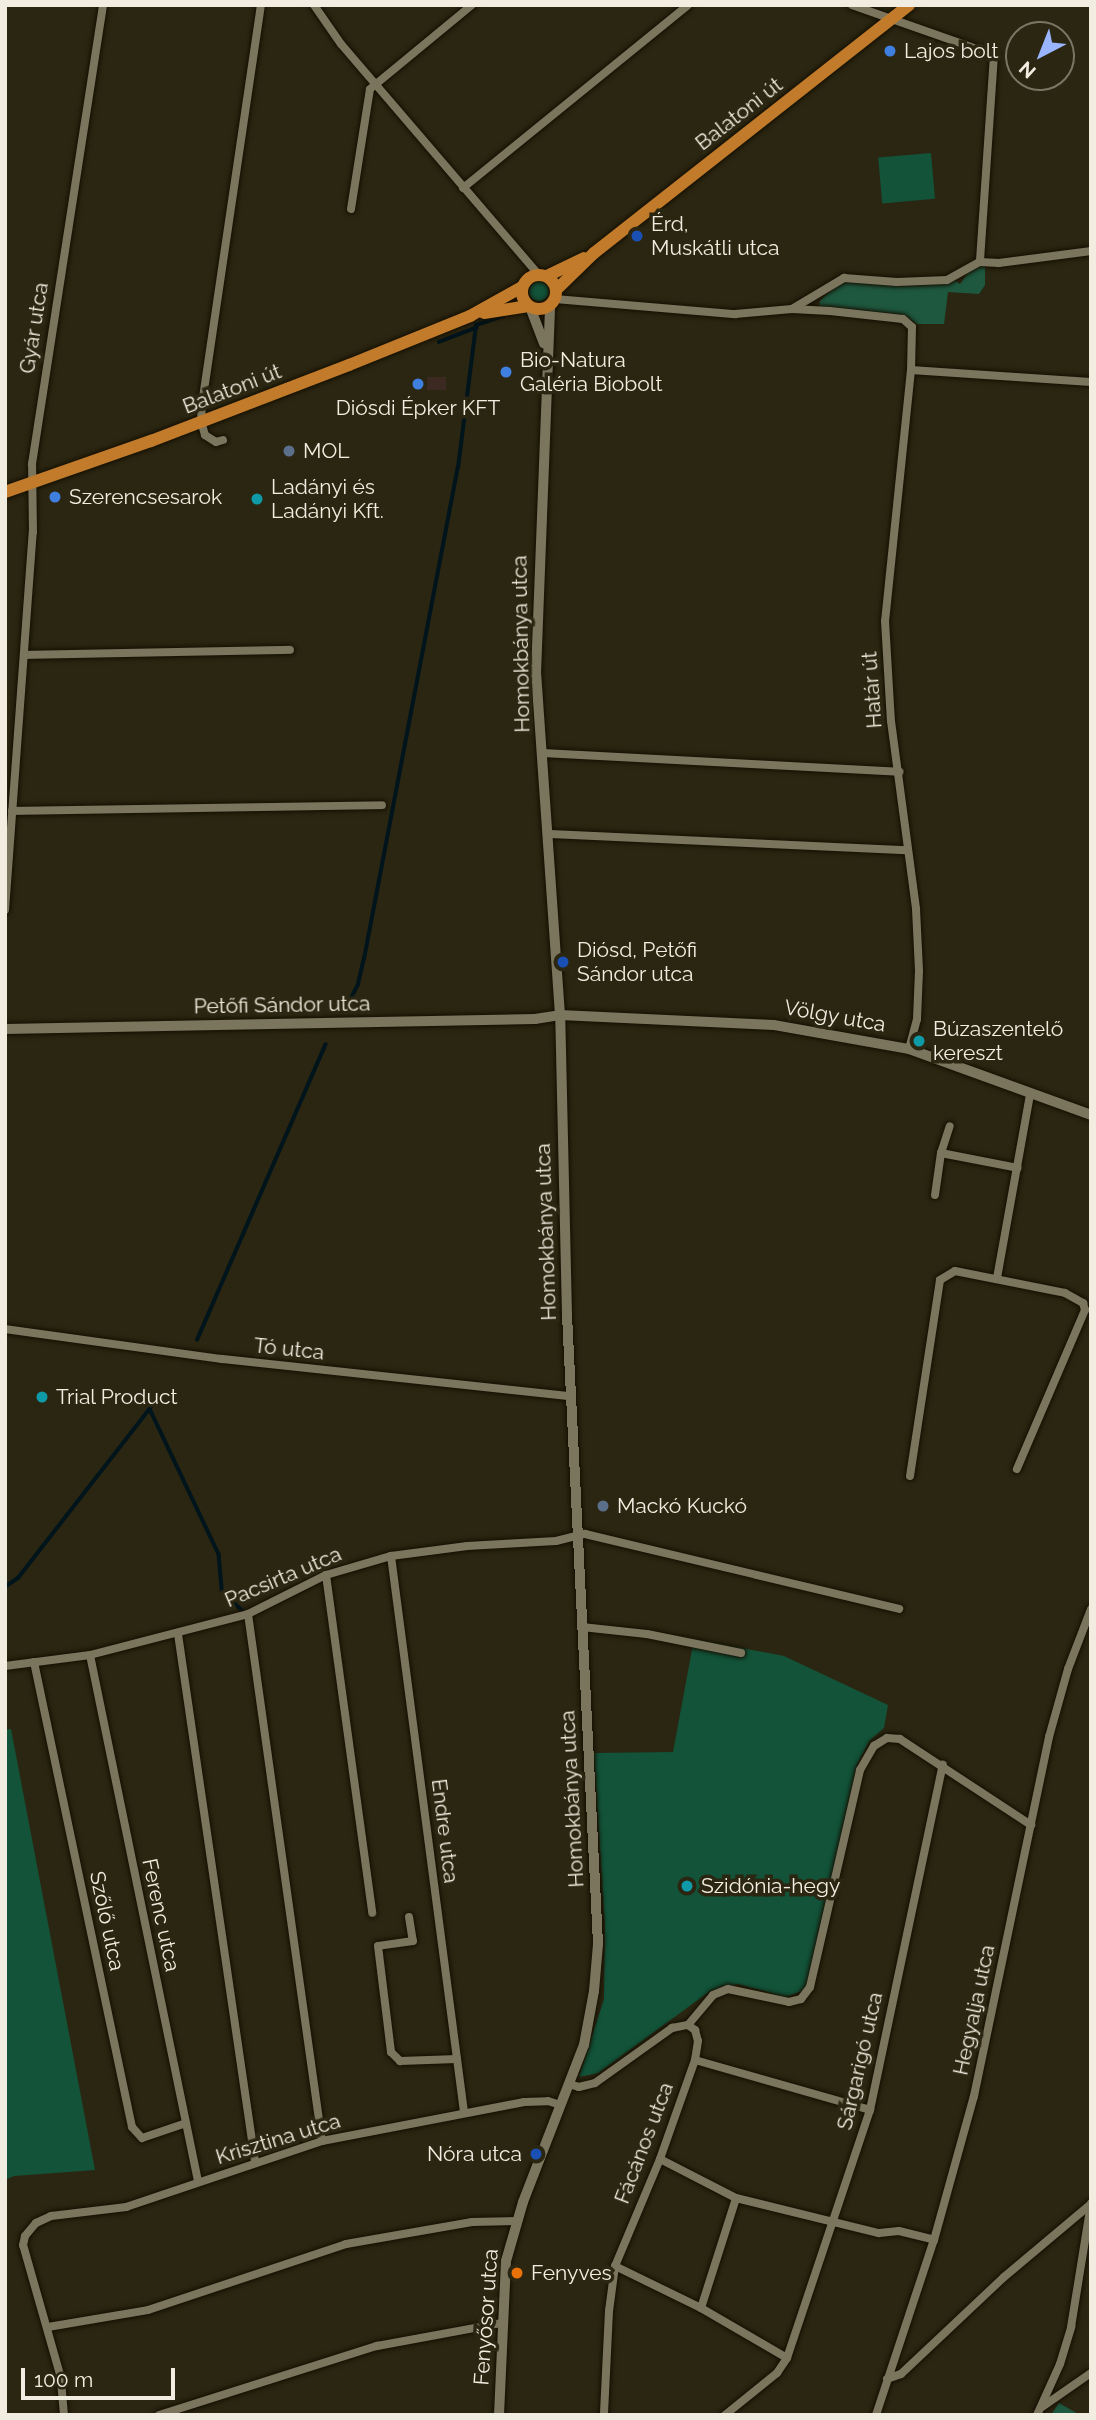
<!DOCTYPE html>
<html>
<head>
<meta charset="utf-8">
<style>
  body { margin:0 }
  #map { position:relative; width:1096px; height:2420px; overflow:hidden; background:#2b2611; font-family:Raleway,sans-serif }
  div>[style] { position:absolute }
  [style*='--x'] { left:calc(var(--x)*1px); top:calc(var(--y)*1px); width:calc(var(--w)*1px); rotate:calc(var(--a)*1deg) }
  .commercial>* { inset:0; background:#3b2922; transform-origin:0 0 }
  .green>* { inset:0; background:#125339; transform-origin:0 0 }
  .round { border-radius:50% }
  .forest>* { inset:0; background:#1e583f }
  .stream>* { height:3.5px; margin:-1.75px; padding:0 1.75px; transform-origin:1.75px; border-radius:1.75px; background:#00141b }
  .roads { filter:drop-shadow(0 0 2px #140f00) drop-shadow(0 0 2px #140f00) }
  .minor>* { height:8px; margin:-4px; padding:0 4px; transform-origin:4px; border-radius:4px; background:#7b755e }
  .tertiary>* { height:10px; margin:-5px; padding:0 5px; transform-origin:5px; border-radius:5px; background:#7b755e }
  .primary>* { height:12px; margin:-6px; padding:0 6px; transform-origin:6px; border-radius:6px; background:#c17b2a }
  .primary>.ring { margin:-6px; padding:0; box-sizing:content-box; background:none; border:12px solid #c17b2a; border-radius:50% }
  .dots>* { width:19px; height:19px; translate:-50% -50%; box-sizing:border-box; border:4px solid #2b2611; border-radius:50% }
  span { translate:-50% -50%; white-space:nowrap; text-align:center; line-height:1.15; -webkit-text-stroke:7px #2b2611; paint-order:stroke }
  .poi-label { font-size:21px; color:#f1eee1 }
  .left { translate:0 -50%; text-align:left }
  .right { translate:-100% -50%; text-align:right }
  .street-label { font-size:21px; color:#f1eee1 }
  .frame { position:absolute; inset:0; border:7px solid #f1eee1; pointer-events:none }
  .north { position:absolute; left:1005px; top:21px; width:70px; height:70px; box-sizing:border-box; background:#2b2611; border:2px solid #7a7664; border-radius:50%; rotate:222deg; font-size:19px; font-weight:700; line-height:28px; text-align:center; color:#f1eee1 }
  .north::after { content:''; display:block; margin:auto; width:24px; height:32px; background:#98b5fd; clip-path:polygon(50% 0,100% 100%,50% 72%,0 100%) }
  .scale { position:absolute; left:21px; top:2368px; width:154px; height:32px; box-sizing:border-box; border:4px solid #f1eee1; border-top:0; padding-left:9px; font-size:21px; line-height:24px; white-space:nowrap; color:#f1eee1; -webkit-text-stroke:5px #2b2611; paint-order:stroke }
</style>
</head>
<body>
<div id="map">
  <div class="commercial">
    <i style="left:427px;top:377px;width:19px;height:13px"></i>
  </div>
  <div class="green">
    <i style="left:931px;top:153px;width:46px;height:53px;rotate:85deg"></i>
    <i class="round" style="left:529px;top:281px;width:20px;height:20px"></i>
    <i style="clip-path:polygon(694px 1639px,784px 1656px,888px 1705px,884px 1728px,869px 1741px,856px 1767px,809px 1988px,786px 1997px,738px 1984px,710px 1991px,598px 2073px,579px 2077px,604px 1999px,605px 1924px,594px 1753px,673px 1752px)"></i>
    <i style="clip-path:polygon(11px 1729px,95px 2170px,14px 2176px,5px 2180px,5px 1730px)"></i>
  </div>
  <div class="forest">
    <i style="clip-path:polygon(981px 264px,985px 267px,985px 285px,979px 294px,948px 292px,944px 324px,917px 324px,903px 315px,824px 310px,819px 306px,820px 301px,844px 278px,953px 279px,960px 284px,971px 269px)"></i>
    <i style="clip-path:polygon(1059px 2403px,1080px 2415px,1051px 2415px)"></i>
  </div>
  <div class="stream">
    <i style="--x:439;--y:342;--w:40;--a:-21"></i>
    <i style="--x:345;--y:1010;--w:29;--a:-63"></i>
    <i style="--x:358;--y:984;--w:26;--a:-77"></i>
    <i style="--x:364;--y:959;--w:500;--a:-79.2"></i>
    <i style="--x:458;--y:468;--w:144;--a:-82.8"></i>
    <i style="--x:476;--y:325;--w:28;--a:-18"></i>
    <i style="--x:197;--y:1340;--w:322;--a:-66.5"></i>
    <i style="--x:150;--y:1409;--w:161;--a:64.6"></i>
    <i style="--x:219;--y:1554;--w:37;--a:85"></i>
    <i style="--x:222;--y:1591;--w:29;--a:44"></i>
    <i style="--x:5;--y:1587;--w:16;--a:-35"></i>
    <i style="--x:18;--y:1578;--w:223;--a:-52.1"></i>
  </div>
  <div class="roads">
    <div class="minor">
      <i style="--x:314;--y:5;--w:47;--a:55.3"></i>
      <i style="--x:341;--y:44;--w:303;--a:49.4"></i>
      <i style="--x:852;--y:5;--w:151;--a:19.4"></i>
      <i style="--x:994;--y:55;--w:207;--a:93.9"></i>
      <i style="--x:463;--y:188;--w:290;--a:-39.1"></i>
      <i style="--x:351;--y:209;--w:121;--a:-81"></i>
      <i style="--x:370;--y:89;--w:132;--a:-39.5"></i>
      <i style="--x:555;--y:299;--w:181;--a:4.8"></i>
      <i style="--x:735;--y:314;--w:57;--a:-5"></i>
      <i style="--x:792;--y:309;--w:38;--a:3"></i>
      <i style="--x:830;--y:311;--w:73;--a:6.3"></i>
      <i style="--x:903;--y:319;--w:12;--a:42"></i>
      <i style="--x:912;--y:327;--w:43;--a:91.3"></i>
      <i style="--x:911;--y:370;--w:252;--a:95.9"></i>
      <i style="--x:885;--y:621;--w:100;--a:86.6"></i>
      <i style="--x:891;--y:721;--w:190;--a:82.4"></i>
      <i style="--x:916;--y:909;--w:62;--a:87.2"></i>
      <i style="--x:919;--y:971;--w:48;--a:92.4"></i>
      <i style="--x:917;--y:1019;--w:31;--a:105"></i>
      <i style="--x:792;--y:309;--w:61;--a:-30.8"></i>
      <i style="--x:844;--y:278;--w:53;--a:4.3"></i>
      <i style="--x:897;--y:282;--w:50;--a:-2.3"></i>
      <i style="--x:947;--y:280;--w:38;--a:-29"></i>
      <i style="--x:980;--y:262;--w:19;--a:3"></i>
      <i style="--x:999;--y:263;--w:93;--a:-7.4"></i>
      <i style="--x:911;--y:370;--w:180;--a:3.8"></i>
      <i style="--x:223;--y:440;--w:7;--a:164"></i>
      <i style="--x:216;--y:442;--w:13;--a:-148"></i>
      <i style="--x:205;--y:435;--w:15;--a:-106"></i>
      <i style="--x:201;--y:421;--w:17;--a:-87"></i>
      <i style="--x:202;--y:404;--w:403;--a:-81.6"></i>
      <i style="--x:24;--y:655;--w:266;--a:-1.1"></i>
      <i style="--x:542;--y:753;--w:358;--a:3"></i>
      <i style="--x:12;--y:811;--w:370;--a:-0.9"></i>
      <i style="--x:549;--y:834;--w:359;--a:2.6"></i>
      <i style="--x:5;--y:910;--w:379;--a:-85.8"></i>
      <i style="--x:33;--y:532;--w:68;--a:-90.8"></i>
      <i style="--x:32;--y:464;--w:464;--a:-81.2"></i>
      <i style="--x:941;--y:1153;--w:78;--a:11"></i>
      <i style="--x:935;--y:1195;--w:42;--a:-81.9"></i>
      <i style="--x:941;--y:1153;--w:28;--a:-72"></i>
      <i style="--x:997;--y:1278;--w:187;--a:-79.8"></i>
      <i style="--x:5;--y:1329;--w:219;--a:7.9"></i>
      <i style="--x:222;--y:1359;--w:351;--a:6.1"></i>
      <i style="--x:910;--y:1476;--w:198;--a:-81.3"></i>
      <i style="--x:940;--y:1280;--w:17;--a:-31"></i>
      <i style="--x:955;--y:1271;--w:112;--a:11.3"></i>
      <i style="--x:1065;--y:1293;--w:21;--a:29"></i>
      <i style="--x:1083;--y:1303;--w:7;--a:74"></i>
      <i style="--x:1085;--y:1310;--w:173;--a:113.2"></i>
      <i style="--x:391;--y:1556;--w:561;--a:82.52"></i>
      <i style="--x:326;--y:1575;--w:341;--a:82.2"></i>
      <i style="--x:248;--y:1614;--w:532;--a:82.01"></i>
      <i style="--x:582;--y:1627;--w:65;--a:6.1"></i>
      <i style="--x:647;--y:1634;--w:96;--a:11.4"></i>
      <i style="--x:178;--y:1634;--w:533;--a:81.69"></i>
      <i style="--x:90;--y:1655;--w:537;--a:78.4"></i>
      <i style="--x:34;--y:1662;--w:475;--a:78.1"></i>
      <i style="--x:132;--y:2127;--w:15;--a:48"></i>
      <i style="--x:142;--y:2138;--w:46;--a:-18.8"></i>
      <i style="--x:5;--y:1666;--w:86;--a:-7.4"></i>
      <i style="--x:90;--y:1655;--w:163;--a:-14.5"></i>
      <i style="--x:248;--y:1614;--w:87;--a:-26.6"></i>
      <i style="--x:326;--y:1575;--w:68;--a:-16.3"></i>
      <i style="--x:391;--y:1556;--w:77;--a:-7.5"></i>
      <i style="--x:467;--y:1546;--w:89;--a:-3.2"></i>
      <i style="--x:556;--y:1541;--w:30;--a:-14"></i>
      <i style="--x:585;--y:1534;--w:323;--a:13.4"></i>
      <i style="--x:409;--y:1917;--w:24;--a:81"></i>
      <i style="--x:413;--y:1941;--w:35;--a:172"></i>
      <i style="--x:378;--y:1946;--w:107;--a:83"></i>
      <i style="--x:391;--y:2052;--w:13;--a:45"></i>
      <i style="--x:400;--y:2061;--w:57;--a:-2"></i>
      <i style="--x:688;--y:2025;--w:39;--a:-50"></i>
      <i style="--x:713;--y:1995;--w:16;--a:-22"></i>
      <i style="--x:728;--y:1989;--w:62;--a:12"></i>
      <i style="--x:789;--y:2002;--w:12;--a:-14"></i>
      <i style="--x:801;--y:1999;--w:15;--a:-53"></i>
      <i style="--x:810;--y:1987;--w:223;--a:-77"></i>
      <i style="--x:860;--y:1770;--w:28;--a:-60"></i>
      <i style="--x:874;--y:1746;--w:15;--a:-32"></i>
      <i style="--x:887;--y:1738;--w:13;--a:4"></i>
      <i style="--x:900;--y:1739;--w:157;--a:33.3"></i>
      <i style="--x:695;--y:2060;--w:182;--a:15.9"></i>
      <i style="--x:569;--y:2084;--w:10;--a:17"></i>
      <i style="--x:579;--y:2087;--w:16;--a:-14"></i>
      <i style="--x:595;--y:2083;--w:95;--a:-35.5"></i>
      <i style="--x:672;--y:2028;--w:16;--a:-11"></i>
      <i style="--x:688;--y:2025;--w:9;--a:36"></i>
      <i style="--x:695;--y:2030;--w:11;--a:75"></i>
      <i style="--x:698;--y:2041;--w:19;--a:99"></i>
      <i style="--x:695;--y:2060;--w:105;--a:109.5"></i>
      <i style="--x:660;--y:2159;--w:116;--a:112.8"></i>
      <i style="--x:615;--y:2266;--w:45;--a:97.6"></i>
      <i style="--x:609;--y:2311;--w:104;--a:92.8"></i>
      <i style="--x:660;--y:2159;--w:85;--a:27.2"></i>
      <i style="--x:736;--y:2198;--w:147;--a:13.8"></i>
      <i style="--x:879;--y:2233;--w:20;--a:-6"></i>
      <i style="--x:899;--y:2231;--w:36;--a:14"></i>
      <i style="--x:615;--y:2266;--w:96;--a:26"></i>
      <i style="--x:701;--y:2308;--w:99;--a:30.2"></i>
      <i style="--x:701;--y:2308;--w:115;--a:-72.3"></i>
      <i style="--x:48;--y:2327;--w:101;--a:-9.6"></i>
      <i style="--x:148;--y:2310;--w:209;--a:-18.4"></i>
      <i style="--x:346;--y:2244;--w:128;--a:-9.9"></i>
      <i style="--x:472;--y:2222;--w:45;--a:-1.3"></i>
      <i style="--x:887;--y:2379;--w:15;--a:-20"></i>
      <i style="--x:901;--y:2374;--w:141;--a:-43.3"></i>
      <i style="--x:1004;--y:2277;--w:114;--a:-40"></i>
      <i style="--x:1042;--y:2407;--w:60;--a:-34.8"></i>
      <i style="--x:64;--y:2415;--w:37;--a:-95"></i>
      <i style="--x:61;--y:2378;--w:138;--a:-105.9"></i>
      <i style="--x:23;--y:2245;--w:9;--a:-77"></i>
      <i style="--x:25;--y:2236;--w:17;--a:-50"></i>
      <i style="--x:36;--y:2223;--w:17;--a:-25"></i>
      <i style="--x:51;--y:2216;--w:76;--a:-6.8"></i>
      <i style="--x:126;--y:2207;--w:207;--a:-18.6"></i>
      <i style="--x:322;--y:2141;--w:206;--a:-10.9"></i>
      <i style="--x:524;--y:2102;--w:24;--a:-2"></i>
      <i style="--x:548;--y:2101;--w:13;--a:18"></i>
      <i style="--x:159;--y:2415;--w:229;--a:-17.6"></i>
      <i style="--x:377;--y:2346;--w:126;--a:-10.5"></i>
      <i style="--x:725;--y:2415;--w:67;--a:-38.9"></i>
      <i style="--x:777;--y:2373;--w:18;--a:-56"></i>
      <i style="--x:787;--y:2358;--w:262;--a:-71.5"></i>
      <i style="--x:870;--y:2110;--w:353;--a:-78.1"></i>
      <i style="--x:876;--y:2415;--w:184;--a:-71.7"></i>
      <i style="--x:934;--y:2240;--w:149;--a:-74.5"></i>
      <i style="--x:974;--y:2096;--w:367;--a:-78.2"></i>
      <i style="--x:1049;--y:1737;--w:71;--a:-74.4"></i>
      <i style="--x:1068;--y:1669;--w:64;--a:-69"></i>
      <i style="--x:1037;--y:2415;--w:56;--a:-65.7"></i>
      <i style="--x:1060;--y:2364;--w:39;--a:-73"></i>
      <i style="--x:1071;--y:2327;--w:125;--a:-80.8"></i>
    </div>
    <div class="tertiary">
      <i style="--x:530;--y:307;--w:39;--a:69"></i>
      <i style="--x:5;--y:1029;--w:530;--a:-1.08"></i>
      <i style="--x:535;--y:1019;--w:25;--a:-9"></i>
      <i style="--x:560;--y:1015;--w:214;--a:2.7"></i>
      <i style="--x:774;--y:1025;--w:137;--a:10.1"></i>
      <i style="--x:909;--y:1049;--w:194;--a:19.9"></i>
      <i style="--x:499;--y:2415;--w:154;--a:-87.4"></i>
      <i style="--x:506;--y:2261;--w:61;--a:-73.9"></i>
      <i style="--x:523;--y:2202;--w:168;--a:-68.8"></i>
      <i style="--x:584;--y:2045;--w:55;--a:-79.5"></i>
      <i style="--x:594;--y:1991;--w:47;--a:-85.1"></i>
      <i style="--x:598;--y:1944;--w:630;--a:-92.82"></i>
      <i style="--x:567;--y:1315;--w:300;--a:-91.3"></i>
      <i style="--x:560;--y:1015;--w:343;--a:-94"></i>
      <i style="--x:536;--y:673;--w:368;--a:-87.8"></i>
    </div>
    <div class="primary">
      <i class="ring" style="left:522px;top:275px;width:22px;height:22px"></i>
      <i style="--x:547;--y:276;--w:41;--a:-25.9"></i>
      <i style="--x:556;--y:290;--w:53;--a:-44.2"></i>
      <i style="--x:594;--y:253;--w:401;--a:-38.2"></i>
      <i style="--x:484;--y:313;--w:45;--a:-9"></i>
      <i style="--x:5;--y:492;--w:155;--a:-19.3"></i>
      <i style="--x:151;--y:441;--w:212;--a:-21"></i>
      <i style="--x:349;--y:365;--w:131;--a:-22"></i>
      <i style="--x:470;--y:316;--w:60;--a:-29.1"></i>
    </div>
  </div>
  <div class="dots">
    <i style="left:890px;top:51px;background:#3f7fe0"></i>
    <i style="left:637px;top:236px;background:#1a4fb4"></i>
    <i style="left:506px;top:372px;background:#3f7fe0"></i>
    <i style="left:418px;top:384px;background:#3f7fe0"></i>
    <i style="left:289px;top:451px;background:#5c6f8a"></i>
    <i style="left:55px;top:497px;background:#3f7fe0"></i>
    <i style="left:257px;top:499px;background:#0f9aa8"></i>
    <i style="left:563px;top:962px;background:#1a4fb4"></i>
    <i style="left:919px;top:1041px;background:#0f9aa8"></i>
    <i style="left:42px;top:1397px;background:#0f9aa8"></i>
    <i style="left:603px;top:1506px;background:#5c6f8a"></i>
    <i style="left:687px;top:1886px;background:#0f9aa8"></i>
    <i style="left:536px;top:2154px;background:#1a4fb4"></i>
    <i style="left:517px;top:2273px;background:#e8710a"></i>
  </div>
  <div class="poi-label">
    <span class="left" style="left:904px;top:51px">Lajos bolt</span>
    <span class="left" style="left:651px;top:236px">Érd,<br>Muskátli utca</span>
    <span class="left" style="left:520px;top:372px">Bio-Natura<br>Galéria Biobolt</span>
    <span style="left:418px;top:408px">Diósdi Épker KFT</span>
    <span class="left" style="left:303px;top:451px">MOL</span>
    <span class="left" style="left:271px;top:499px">Ladányi és<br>Ladányi Kft.</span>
    <span class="left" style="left:69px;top:497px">Szerencsesarok</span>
    <span class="left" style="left:577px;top:962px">Diósd, Petőfi<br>Sándor utca</span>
    <span class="left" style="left:933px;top:1041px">Búzaszentelő<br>kereszt</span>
    <span class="left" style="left:56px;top:1397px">Trial Product</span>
    <span class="left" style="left:617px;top:1506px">Mackó Kuckó</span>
    <span class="left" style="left:701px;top:1886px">Szidónia-hegy</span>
    <span class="right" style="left:522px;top:2154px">Nóra utca</span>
    <span class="left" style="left:531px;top:2273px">Fenyves</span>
  </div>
  <div class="street-label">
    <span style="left:739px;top:114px;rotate:-38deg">Balatoni út</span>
    <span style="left:34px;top:328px;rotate:-81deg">Gyár utca</span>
    <span style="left:232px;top:389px;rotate:-21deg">Balatoni út</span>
    <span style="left:521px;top:644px;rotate:-91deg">Homokbánya utca</span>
    <span style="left:872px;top:690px;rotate:-94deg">Határ út</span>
    <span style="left:282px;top:1005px;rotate:-1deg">Petőfi Sándor utca</span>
    <span style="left:835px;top:1016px;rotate:10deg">Völgy utca</span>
    <span style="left:546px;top:1232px;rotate:-92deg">Homokbánya utca</span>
    <span style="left:289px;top:1349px;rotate:6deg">Tó utca</span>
    <span style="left:283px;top:1577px;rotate:-23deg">Pacsirta utca</span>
    <span style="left:572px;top:1799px;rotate:-93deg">Homokbánya utca</span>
    <span style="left:445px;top:1831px;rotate:83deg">Endre utca</span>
    <span style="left:161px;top:1915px;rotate:78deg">Ferenc utca</span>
    <span style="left:107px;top:1921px;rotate:78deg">Szőlő utca</span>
    <span style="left:974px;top:2010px;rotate:-78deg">Hegyalja utca</span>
    <span style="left:860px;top:2061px;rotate:-77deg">Sárgarigó utca</span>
    <span style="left:278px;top:2139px;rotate:-17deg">Krisztina utca</span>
    <span style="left:644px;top:2143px;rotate:-69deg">Fácános utca</span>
    <span style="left:486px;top:2317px;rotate:-86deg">Fenyősor utca</span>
  </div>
  <div class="frame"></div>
  <div class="north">N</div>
  <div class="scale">100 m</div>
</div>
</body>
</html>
